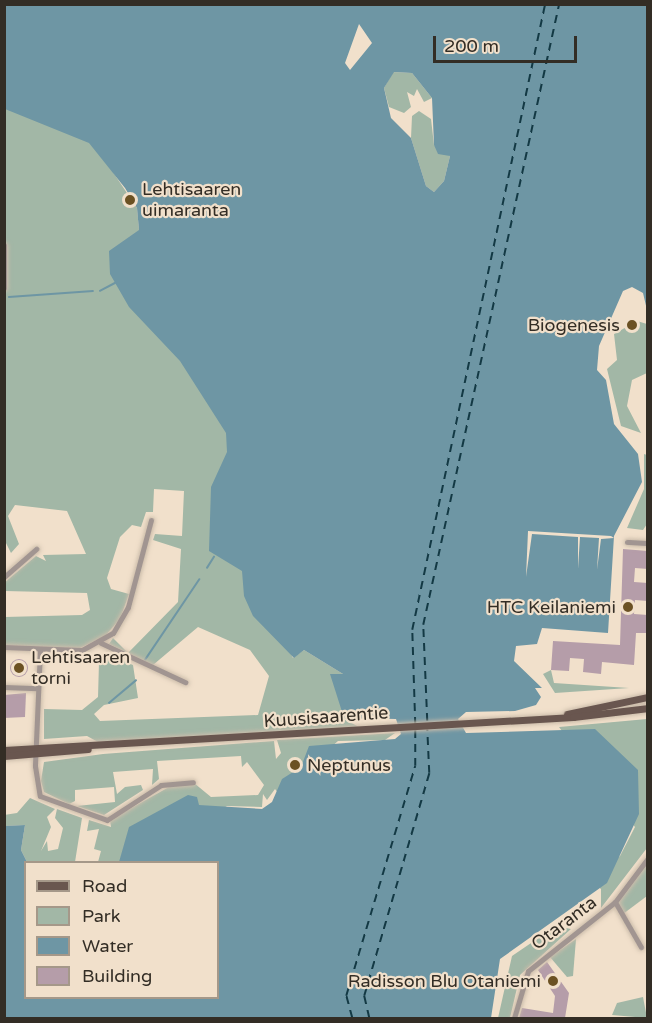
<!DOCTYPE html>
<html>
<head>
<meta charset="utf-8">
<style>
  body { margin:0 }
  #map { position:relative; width:652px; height:1023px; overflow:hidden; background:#f1e0cb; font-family:"Varela Round",sans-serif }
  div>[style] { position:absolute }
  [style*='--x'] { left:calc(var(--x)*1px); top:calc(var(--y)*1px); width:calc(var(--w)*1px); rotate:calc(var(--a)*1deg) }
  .green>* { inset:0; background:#a2b7a6 }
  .water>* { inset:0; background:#6e96a4 }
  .pier>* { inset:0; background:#f1e0cb }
  .stream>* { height:1.5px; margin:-0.75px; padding:0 0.75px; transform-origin:0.75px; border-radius:0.75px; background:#6e96a4 }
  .ferry>* { height:1.5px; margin-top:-0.75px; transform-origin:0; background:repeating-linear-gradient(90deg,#133944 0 8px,transparent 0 14px) }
  .building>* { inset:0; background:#b59da9 }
  .round { border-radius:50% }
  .roads { filter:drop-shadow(0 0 2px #cbbcaa) drop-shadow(0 0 2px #cbbcaa) }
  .minor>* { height:5px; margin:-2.5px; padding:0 2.5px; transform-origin:2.5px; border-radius:2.5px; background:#a19591 }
  .major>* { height:7px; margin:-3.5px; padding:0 3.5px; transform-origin:3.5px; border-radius:3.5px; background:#69564f }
  .dots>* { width:16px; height:16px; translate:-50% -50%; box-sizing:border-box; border:3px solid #f1e0cb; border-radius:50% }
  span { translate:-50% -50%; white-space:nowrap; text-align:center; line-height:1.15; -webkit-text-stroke:4.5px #f1e0cb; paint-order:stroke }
  .poi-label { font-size:18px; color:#332d25 }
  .left { translate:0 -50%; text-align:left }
  .right { translate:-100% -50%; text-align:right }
  .street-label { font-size:18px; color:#332d25 }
  .frame { position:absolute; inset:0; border:6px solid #332d25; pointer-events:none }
  .legend { position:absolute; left:24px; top:861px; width:195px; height:138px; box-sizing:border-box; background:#f1e0cb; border:2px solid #a59889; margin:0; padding:8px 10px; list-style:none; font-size:18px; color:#332d25 }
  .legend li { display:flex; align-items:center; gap:12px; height:30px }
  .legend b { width:30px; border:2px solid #a59889 }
  .scale { position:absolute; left:433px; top:36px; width:144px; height:27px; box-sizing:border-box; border:3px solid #332d25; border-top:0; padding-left:8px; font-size:18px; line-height:21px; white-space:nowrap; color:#332d25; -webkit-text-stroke:4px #f1e0cb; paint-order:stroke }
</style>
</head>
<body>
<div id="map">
  <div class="green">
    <i style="clip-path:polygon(393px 72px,412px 73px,432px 98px,424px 102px,417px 89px,414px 96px,407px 92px,411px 107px,404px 113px,389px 107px,384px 88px)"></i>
    <i style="clip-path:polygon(5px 91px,84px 129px,137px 208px,139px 230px,224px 415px,251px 568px,293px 658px,304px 650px,343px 674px,362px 719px,344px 719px,359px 727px,98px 742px,87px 736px,44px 739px,44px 709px,82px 710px,98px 697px,99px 662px,106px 654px,133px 665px,138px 698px,104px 705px,94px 714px,100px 721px,258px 715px,269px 676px,250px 650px,198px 627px,153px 665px,109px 644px,113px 638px,128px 653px,178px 602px,181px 549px,153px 540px,155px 534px,182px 536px,184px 491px,154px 489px,153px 512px,146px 512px,141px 527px,132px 525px,120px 537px,107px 578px,111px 589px,129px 594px,120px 619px,105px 636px,80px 648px,5px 645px,5px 617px,82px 615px,90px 610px,87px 593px,5px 591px,4px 583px,36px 556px,46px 561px,43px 555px,86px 554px,67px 511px,15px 505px,8px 516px,19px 544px,11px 553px,5px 541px)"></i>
    <i style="clip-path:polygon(419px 111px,431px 119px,434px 145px,450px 156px,444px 181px,434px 192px,426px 186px,411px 138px,412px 116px)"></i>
    <i style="clip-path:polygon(637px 321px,647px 324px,647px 373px,632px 380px,627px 406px,641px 433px,621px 426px,607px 369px,617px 360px,614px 334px)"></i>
    <i style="clip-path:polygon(644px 454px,647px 455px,647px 524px,643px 530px,627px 528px,644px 489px)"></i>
    <i style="clip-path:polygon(551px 670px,554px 683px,629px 688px,555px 693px,543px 674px)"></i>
    <i style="clip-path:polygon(647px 719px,647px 848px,601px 908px,601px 889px,590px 880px,620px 856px,635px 827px,559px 727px)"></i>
    <i style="clip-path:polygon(395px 733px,385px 740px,338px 741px,278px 793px,275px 789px,267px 800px,263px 794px,262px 807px,227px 806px,142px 862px,98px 862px,101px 851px,94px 849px,99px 829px,87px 831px,89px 820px,111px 827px,110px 820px,169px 787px,194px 783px,211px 797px,258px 795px,264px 785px,247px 762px,242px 767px,241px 756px,157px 761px,159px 779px,152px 785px,153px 769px,113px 772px,117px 794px,125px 787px,141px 785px,143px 790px,104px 815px,77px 806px,115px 802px,114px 787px,75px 790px,75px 801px,69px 804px,44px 792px,41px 781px,44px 762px,103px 754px,274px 741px,276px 759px,281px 753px,277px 740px)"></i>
    <i style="clip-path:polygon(30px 798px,55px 809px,47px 817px,51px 827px,41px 851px,47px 841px,48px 851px,58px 849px,63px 828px,55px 818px,57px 809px,82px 818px,75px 862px,27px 862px,21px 850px,25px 825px,5px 826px,4px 815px,17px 813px)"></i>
    <i style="clip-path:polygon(647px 863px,647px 896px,623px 914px,617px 904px)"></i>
    <i style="clip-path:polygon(556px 926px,571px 929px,520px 975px,510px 1018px,498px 1018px,512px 956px)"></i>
    <i style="clip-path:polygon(576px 939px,573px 976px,567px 977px,550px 957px)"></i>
    <i style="clip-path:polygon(643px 997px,647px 1018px,612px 1015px,617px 1003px)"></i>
  </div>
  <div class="water">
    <i style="clip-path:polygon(evenodd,5px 5px,647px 5px,647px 310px,643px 293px,632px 287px,623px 291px,599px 346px,597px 370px,606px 380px,614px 424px,638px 454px,642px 482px,614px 536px,608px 633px,542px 628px,537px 644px,516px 646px,514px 661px,542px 688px,535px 688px,541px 697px,536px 705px,515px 711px,466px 712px,458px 719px,466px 733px,595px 729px,638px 770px,639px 814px,607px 883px,500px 959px,491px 1018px,5px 1018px,4px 826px,25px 825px,21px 850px,27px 862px,26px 998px,218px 998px,218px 862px,119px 862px,129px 827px,188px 795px,197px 797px,199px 805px,262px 809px,272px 802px,282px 779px,301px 767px,309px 746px,395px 739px,401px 734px,396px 719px,344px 718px,330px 674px,343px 674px,304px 650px,294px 658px,253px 616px,244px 596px,242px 571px,209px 551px,211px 487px,227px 452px,226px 433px,180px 361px,129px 307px,110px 274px,109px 251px,139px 230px,137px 208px,125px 188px,89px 143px,5px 109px,5px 5px,359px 24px,372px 43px,350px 70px,345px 63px,359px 24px,5px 5px,394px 72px,412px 73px,432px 98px,434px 145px,438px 154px,450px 156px,444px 181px,434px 192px,426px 186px,411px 138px,391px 118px,384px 88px,394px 72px)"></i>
  </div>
  <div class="pier">
    <i style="clip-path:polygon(528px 531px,611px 536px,614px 538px,601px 539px,597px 570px,599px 538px,580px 537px,578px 569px,578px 537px,532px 534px,526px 577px)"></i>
  </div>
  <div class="stream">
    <i style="--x:100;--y:291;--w:17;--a:-28"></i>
    <i style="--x:9;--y:297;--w:84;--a:-4.1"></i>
    <i style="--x:207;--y:568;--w:13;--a:-58"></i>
    <i style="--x:145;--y:660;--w:97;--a:-56"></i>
    <i style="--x:109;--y:703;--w:35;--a:-40"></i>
  </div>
  <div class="ferry">
    <i style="--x:427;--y:721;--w:96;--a:-92.4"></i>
    <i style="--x:423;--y:625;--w:636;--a:-77.65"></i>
    <i style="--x:415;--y:725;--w:95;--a:-91.8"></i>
    <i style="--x:412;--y:630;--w:640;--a:-78.01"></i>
    <i style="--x:352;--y:1018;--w:23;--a:-105"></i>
    <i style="--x:346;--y:996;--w:240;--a:-73.3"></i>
    <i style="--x:415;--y:766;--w:37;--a:-90"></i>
    <i style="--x:369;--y:1018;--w:23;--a:-103"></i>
    <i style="--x:364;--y:996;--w:232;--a:-73.7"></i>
    <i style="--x:429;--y:773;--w:44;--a:-92.6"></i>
  </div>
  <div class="building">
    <i style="clip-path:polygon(623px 549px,648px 551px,648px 569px,635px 568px,634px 582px,648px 583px,648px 601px,635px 600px,634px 614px,648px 615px,648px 633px,636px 633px,634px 665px,602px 662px,601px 674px,583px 672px,584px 659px,570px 658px,569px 671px,551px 670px,553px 641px,620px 645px)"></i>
    <i class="round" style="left:10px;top:659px;width:18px;height:18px"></i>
    <i style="clip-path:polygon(26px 693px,25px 717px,4px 718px,4px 695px)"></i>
    <i style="clip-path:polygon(547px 962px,569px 993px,565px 1018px,519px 1018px,522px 1008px,553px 1013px,555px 996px,538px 970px)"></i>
  </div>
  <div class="roads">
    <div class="minor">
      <i style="--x:4;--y:245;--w:43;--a:90"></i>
      <i style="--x:627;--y:542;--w:21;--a:3"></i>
      <i style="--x:4;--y:577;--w:43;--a:-41.2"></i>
      <i style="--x:101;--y:643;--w:93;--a:24.9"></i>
      <i style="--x:4;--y:647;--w:78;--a:2.2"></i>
      <i style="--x:82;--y:650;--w:35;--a:-29"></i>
      <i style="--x:113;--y:633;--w:30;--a:-60"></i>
      <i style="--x:128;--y:607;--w:90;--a:-75.2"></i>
      <i style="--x:40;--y:650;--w:116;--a:92.5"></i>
      <i style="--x:35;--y:766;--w:30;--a:81"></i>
      <i style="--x:40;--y:796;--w:71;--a:19.7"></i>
      <i style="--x:107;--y:820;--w:64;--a:-32.9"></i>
      <i style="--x:161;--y:785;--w:32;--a:-5"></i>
      <i style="--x:4;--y:687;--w:34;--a:2"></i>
      <i style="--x:615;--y:902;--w:52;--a:60"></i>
      <i style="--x:514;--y:1018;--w:49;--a:-73.4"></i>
      <i style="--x:528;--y:971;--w:111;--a:-38.4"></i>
      <i style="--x:615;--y:902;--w:55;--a:-53.1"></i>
    </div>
    <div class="major">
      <i style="--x:567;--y:714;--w:83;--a:-11.9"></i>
      <i style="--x:4;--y:750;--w:570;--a:-3.32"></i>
      <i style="--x:573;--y:717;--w:76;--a:-6.8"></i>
      <i style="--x:4;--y:756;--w:84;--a:-4.8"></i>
    </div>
  </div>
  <div class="dots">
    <i style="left:130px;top:200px;background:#6b5123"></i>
    <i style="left:632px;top:325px;background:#6b5123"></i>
    <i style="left:628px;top:607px;background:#6b5123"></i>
    <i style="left:19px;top:668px;background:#6b5123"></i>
    <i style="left:295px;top:765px;background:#6b5123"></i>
    <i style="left:553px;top:981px;background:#6b5123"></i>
  </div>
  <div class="poi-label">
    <span class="left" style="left:142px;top:200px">Lehtisaaren<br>uimaranta</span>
    <span class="right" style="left:620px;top:325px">Biogenesis</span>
    <span class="right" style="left:616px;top:607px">HTC Keilaniemi</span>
    <span class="left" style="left:31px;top:668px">Lehtisaaren<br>torni</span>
    <span class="left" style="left:307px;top:765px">Neptunus</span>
    <span class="right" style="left:541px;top:981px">Radisson Blu Otaniemi</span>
  </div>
  <div class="street-label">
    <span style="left:326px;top:717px;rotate:-4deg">Kuusisaarentie</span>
    <span style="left:564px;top:923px;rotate:-37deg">Otaranta</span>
  </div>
  <div class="frame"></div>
  <ul class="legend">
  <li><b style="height:8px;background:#69564f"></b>Road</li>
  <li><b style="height:16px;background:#a2b7a6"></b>Park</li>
  <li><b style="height:16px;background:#6e96a4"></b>Water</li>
  <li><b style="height:16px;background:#b59da9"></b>Building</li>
  </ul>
  <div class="scale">200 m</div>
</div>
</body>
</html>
